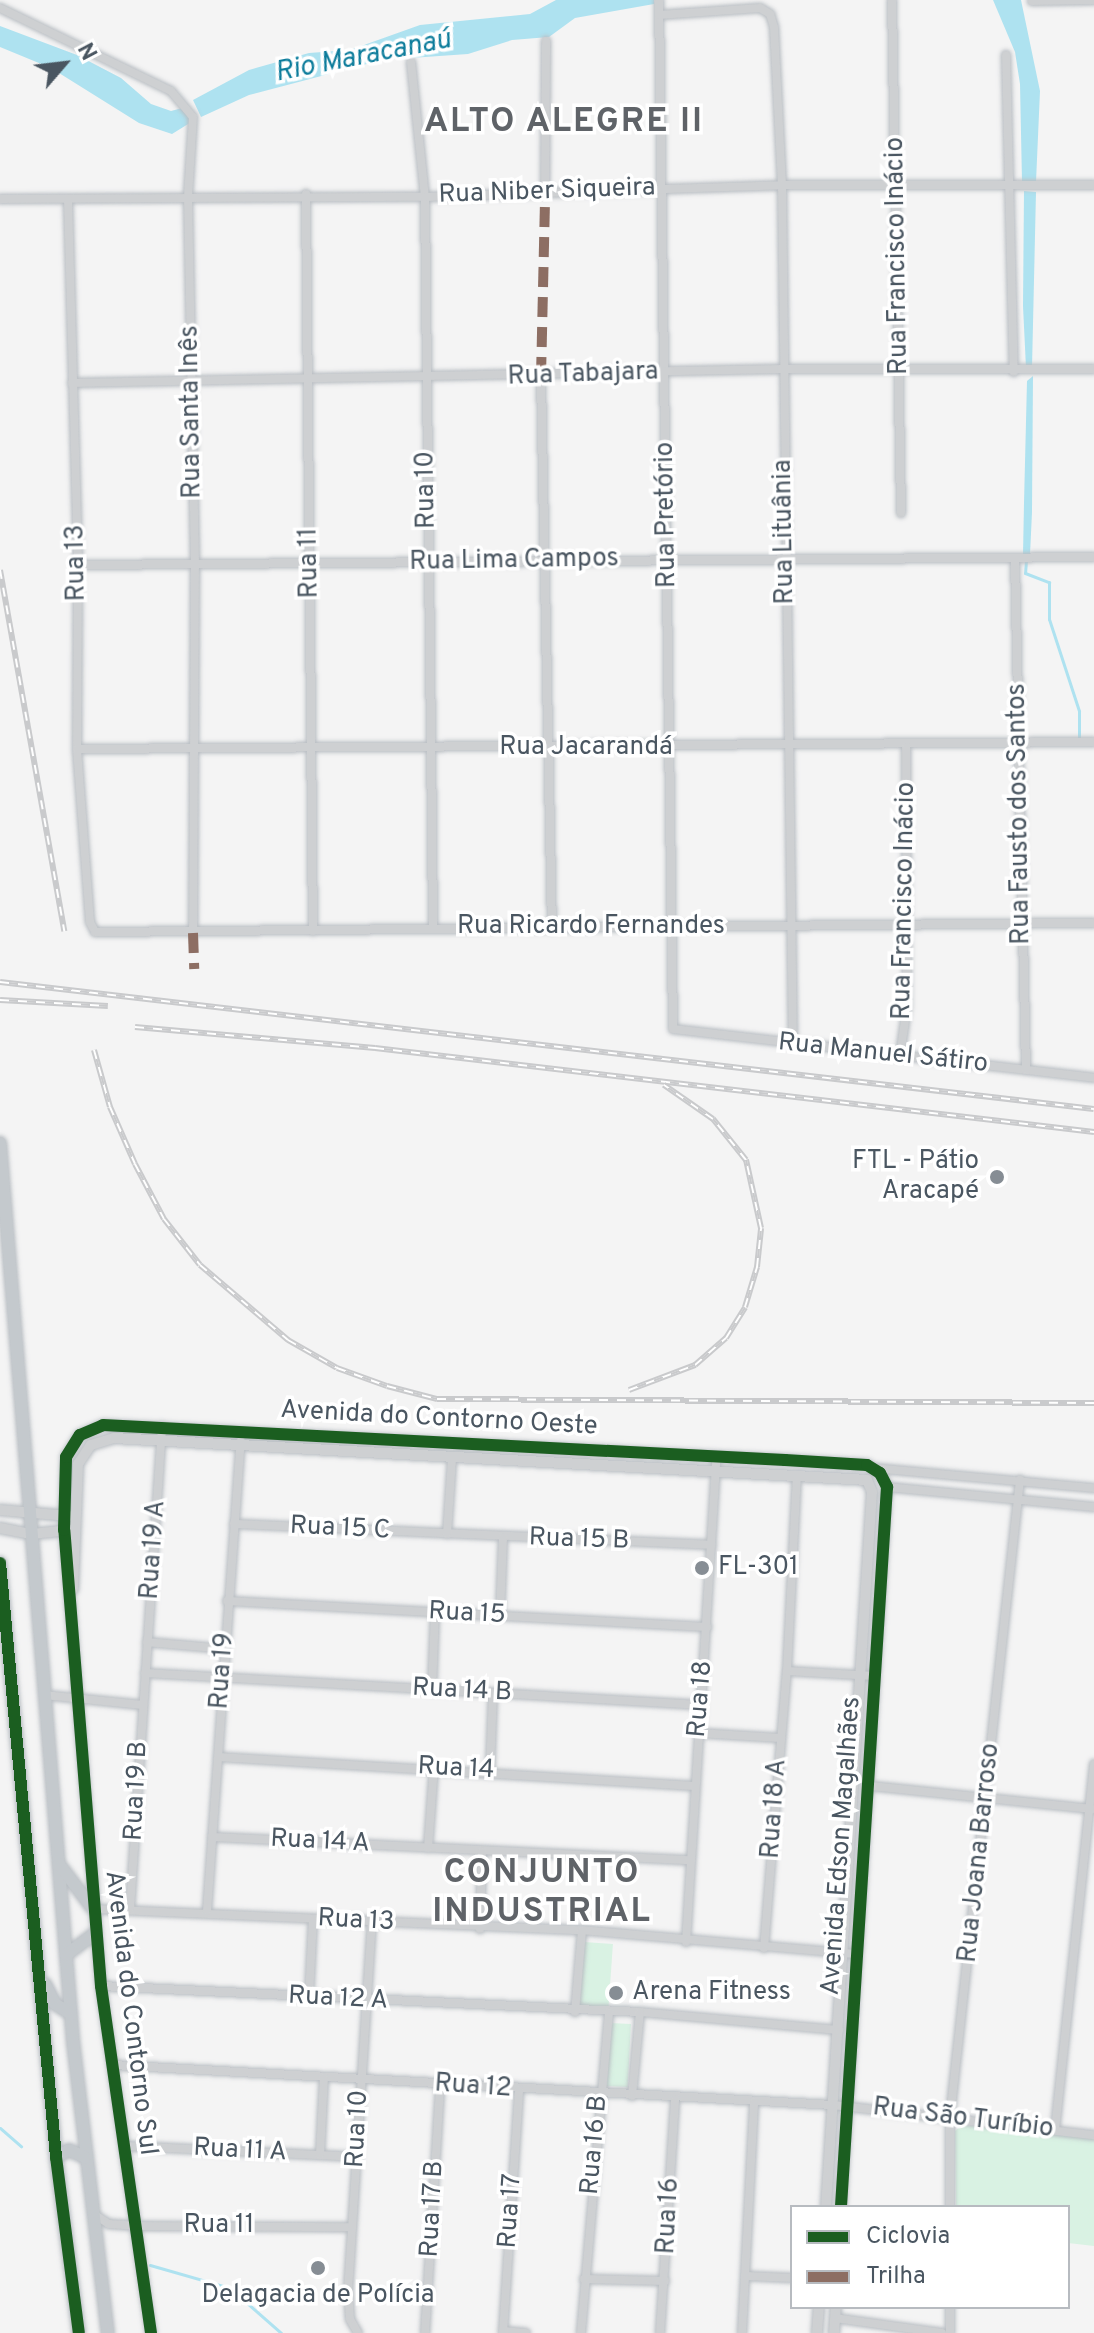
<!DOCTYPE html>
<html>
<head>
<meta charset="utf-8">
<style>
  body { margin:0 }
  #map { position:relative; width:1094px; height:2333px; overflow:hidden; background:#f4f4f4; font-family:Overpass,sans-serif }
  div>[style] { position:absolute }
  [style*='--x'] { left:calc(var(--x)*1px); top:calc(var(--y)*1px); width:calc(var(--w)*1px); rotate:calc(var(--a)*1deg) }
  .green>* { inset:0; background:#d9f2e3; transform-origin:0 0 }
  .water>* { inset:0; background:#aee2f0 }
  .stream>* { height:3px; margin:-1.5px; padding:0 1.5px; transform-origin:1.5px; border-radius:1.5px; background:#aee2f0 }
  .roads { filter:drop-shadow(0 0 2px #b9bec3) drop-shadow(0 0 2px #b9bec3) }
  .minor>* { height:8px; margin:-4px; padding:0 4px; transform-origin:4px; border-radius:4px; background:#ced0d2 }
  .tertiary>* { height:10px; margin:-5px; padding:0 5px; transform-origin:5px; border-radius:5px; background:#ced0d2 }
  .trunk>* { height:12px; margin:-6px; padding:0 6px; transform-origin:6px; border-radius:6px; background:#c4c9cd }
  .rail>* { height:6px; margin-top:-3px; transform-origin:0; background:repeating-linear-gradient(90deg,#fff 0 9px,#c9cacc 0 18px); box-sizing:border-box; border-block:2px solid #c9cacc }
  .quiet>* { height:10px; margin-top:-5px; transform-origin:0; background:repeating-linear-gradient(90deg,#8d6e63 0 20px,transparent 0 30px) }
  .cycleway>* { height:12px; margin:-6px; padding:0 6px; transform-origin:6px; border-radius:6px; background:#1b5e20 }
  .dots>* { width:22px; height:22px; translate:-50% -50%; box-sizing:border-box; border:4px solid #fff; border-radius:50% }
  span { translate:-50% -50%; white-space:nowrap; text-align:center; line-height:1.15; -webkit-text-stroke:7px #fff; paint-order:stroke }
  .street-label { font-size:26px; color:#4a5661 }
  .poi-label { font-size:26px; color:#4a5661 }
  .right { translate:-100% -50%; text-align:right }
  .left { translate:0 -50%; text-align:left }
  .water-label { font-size:28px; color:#0c7c9b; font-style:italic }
  .district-label { font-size:34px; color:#5f6368; font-weight:700; letter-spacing:2px }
  .legend { position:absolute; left:790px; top:2205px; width:280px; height:104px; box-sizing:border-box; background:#fff; border:2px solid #b7bbc0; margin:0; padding:10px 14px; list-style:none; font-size:24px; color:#4a5661 }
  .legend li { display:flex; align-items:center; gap:16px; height:40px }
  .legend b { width:40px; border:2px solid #b7bbc0 }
  .north { position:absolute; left:24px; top:24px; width:80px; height:80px; -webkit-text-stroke:6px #fff; paint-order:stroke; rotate:62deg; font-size:22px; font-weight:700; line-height:32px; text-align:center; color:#4a5661 }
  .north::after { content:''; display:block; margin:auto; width:28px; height:36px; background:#4a5661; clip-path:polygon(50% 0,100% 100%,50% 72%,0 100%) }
</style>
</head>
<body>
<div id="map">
  <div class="green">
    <i style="left:584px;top:1942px;width:29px;height:67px;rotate:4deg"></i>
    <i style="left:610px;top:2023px;width:21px;height:63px;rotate:3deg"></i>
    <i style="clip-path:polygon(962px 2125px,1094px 2139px,1094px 2246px,1068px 2243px,1068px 2207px,956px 2207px,955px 2131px)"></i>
  </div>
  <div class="water">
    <i style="clip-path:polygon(556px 0,654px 0,654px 4px,575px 18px,549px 37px,512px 40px,468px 54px,382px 60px,249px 95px,201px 117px,193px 100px,249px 70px,309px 53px,350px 50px,420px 25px,530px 14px)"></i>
    <i style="clip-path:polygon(993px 0,1021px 0,1040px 91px,1036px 182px,1022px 182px,1020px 84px,1015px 52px)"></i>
    <i style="clip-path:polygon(0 26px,77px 55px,121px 78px,151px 104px,171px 111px,186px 107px,193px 121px,172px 134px,139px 123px,51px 68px,0 47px)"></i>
    <i style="clip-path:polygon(1024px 191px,1036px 192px,1032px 368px,1026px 368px,1023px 306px)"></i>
    <i style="clip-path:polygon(1033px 376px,1032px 512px,1030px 555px,1023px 555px,1024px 503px,1027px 381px)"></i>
  </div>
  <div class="stream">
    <i style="--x:1026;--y:560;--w:13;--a:94"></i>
    <i style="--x:1025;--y:573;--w:26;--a:21"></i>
    <i style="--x:1049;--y:582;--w:37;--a:90"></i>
    <i style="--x:1049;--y:619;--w:97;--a:71.9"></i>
    <i style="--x:1079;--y:711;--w:28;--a:90"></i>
    <i style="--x:0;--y:2128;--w:28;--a:41"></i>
    <i style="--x:150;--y:2265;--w:83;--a:16"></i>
    <i style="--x:230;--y:2288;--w:68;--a:41.4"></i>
  </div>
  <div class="roads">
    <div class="minor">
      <i style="--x:659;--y:0;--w:1029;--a:89.22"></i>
      <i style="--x:673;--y:1029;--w:424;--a:6.6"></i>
      <i style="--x:892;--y:0;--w:513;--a:88.99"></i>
      <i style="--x:1032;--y:1;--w:62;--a:-0.9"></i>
      <i style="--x:0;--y:8;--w:190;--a:25.9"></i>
      <i style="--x:171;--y:91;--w:34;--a:50"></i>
      <i style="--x:193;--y:117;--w:80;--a:93.6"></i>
      <i style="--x:188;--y:197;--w:367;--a:88.9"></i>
      <i style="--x:195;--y:564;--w:369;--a:90.3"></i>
      <i style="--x:659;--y:15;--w:101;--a:-4"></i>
      <i style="--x:760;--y:8;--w:12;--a:31"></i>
      <i style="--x:770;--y:14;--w:14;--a:73"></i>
      <i style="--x:774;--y:27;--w:158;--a:87.1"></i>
      <i style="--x:782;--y:185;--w:859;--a:89.27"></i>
      <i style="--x:1006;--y:55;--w:317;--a:88.6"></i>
      <i style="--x:411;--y:62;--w:136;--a:84.1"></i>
      <i style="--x:425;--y:197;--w:731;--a:89.37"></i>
      <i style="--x:306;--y:194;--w:737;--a:89.46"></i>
      <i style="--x:545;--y:194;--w:153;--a:-89.6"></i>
      <i style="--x:0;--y:199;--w:425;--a:-0.3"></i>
      <i style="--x:425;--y:197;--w:357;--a:-1.9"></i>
      <i style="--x:782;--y:185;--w:312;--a:0"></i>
      <i style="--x:68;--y:200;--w:365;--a:88.4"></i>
      <i style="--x:78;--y:565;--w:184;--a:90.3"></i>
      <i style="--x:77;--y:749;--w:173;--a:85.7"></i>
      <i style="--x:90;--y:922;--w:11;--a:63"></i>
      <i style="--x:95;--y:932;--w:999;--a:-0.52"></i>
      <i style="--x:541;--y:377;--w:552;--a:88.86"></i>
      <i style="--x:72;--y:383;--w:709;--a:-1.13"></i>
      <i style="--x:781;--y:369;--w:313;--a:0"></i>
      <i style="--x:1015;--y:559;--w:511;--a:88.77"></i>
      <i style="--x:78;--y:565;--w:1016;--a:-0.45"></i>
      <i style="--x:77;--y:749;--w:1017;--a:-0.39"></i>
      <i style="--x:900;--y:1056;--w:50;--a:-82"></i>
      <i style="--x:907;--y:1006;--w:259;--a:-90.2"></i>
      <i style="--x:873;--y:1468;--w:222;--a:5.2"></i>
      <i style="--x:887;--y:1487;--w:208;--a:5.5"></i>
      <i style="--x:234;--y:1524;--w:478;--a:2.5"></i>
      <i style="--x:447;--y:1534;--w:76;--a:-86.2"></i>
      <i style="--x:227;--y:1601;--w:481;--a:3.1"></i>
      <i style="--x:500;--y:1616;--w:79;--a:-87.8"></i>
      <i style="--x:147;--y:1642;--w:78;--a:5.1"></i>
      <i style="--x:787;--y:1671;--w:87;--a:3.3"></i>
      <i style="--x:145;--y:1673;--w:557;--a:3.29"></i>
      <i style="--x:432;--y:1690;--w:77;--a:-87.8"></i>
      <i style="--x:44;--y:1695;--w:99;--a:5.8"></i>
      <i style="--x:698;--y:1733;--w:82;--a:3.5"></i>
      <i style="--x:218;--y:1757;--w:477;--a:3.5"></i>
      <i style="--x:490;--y:1771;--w:78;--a:-87.8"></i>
      <i style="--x:870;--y:1786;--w:224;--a:5.9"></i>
      <i style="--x:212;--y:1837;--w:479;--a:2.8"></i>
      <i style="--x:428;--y:1848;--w:81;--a:-85.8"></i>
      <i style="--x:93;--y:1909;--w:489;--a:2.5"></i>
      <i style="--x:582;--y:1930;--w:276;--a:5"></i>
      <i style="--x:130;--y:1909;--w:484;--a:-86.2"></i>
      <i style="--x:207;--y:1911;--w:471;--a:-85.9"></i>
      <i style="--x:480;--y:1929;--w:78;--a:-88.5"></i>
      <i style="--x:686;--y:1942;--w:487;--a:-86.4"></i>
      <i style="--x:764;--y:1948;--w:278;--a:-85.3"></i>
      <i style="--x:787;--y:1671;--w:196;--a:-87.1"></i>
      <i style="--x:101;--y:1986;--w:540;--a:2.76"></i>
      <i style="--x:640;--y:2012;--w:200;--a:5.2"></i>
      <i style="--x:309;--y:1997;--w:78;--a:-87.1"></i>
      <i style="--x:575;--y:2012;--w:82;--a:-85.1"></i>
      <i style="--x:113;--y:2065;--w:721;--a:3.18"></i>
      <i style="--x:833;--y:2105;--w:263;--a:6.6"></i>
      <i style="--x:632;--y:2096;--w:84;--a:-84.6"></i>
      <i style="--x:1055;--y:2130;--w:368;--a:-83.9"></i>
      <i style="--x:124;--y:2146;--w:232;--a:2.7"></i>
      <i style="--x:320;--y:2155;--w:78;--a:-87.1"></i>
      <i style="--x:950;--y:2207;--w:90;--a:-90"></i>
      <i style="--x:950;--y:2117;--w:641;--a:-83.73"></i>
      <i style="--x:92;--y:2213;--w:20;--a:33"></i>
      <i style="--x:109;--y:2224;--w:26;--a:4"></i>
      <i style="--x:135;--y:2226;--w:217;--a:0.3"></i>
      <i style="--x:746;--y:2276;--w:46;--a:2.5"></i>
      <i style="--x:584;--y:2279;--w:81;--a:1.4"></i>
      <i style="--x:950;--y:2307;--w:26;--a:90"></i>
      <i style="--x:835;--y:2318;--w:108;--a:8"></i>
      <i style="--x:503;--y:2331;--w:23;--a:5"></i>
      <i style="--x:358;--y:2333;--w:16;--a:-120"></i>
      <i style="--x:350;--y:2319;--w:28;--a:-94"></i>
      <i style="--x:348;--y:2291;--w:370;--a:-86.3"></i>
      <i style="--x:425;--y:2333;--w:248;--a:-86.5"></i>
      <i style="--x:503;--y:2333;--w:244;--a:-86.2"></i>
      <i style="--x:581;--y:2333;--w:322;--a:-85"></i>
      <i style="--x:660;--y:2333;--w:234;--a:-86.3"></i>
      <i style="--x:742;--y:2333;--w:232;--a:-87"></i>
    </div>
    <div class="tertiary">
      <i style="--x:0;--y:1510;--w:69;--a:5"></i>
      <i style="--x:0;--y:1528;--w:33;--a:11"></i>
      <i style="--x:32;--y:1534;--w:38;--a:-6"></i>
      <i style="--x:73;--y:1589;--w:125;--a:-87.7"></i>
      <i style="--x:78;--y:1464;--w:23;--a:-56"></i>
      <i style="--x:91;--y:1445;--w:24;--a:-17"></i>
      <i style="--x:114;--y:1438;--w:754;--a:3.19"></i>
      <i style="--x:867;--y:1480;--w:13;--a:67"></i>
      <i style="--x:872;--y:1492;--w:716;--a:93.68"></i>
      <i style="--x:151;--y:2333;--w:351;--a:-98.2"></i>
      <i style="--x:101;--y:1986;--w:457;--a:-94.6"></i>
      <i style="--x:64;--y:1530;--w:73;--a:-88.4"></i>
      <i style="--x:66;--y:1457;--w:26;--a:-58"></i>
      <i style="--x:80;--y:1435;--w:25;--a:-23"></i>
      <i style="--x:103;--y:1425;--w:683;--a:2.94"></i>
      <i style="--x:785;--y:1460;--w:82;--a:3.5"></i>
      <i style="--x:867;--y:1465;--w:15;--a:32"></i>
      <i style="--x:880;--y:1473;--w:16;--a:63"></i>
      <i style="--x:887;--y:1487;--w:721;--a:93.66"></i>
      <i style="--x:817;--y:2333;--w:26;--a:-86"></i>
      <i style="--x:834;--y:2333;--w:26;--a:-86"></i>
    </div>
    <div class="trunk">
      <i style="--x:0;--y:1143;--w:901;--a:85.35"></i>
      <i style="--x:73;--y:2041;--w:294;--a:83.2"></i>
      <i style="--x:0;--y:1563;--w:597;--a:84.61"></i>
      <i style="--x:56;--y:2157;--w:177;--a:82.6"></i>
      <i style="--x:59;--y:1864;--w:56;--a:52.9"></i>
      <i style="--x:66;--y:1955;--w:36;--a:-37"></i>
      <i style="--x:45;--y:1984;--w:22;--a:63"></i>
      <i style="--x:55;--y:2004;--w:19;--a:32"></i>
      <i style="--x:56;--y:2157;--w:15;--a:-28"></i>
      <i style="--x:69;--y:2150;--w:17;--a:25"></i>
    </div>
  </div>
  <div class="rail">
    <i style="--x:0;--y:570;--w:367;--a:79.9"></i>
    <i style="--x:0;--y:982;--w:1101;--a:6.62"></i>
    <i style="--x:0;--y:1000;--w:108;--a:3.2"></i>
    <i style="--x:135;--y:1027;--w:241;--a:5"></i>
    <i style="--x:375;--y:1048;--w:724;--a:6.66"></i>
    <i style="--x:94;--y:1050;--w:59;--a:74.3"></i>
    <i style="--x:110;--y:1107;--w:62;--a:66.3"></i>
    <i style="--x:135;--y:1164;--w:62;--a:62.2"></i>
    <i style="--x:164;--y:1219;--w:58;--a:52"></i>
    <i style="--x:200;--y:1265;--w:116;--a:40.4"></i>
    <i style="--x:288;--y:1340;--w:56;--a:29.7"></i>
    <i style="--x:337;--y:1368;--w:53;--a:19.8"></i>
    <i style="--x:387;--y:1386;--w:52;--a:14.6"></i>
    <i style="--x:437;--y:1399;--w:657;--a:0.35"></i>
    <i style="--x:629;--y:1390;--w:71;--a:-20.7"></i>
    <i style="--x:695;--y:1365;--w:41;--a:-41.1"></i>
    <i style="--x:726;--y:1338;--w:36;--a:-58"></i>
    <i style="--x:745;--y:1307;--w:42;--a:-73.3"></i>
    <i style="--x:757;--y:1267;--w:39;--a:-84"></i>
    <i style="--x:761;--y:1228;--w:70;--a:-102.4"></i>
    <i style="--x:746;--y:1160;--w:53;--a:-128.8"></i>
    <i style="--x:713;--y:1119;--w:60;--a:-145.2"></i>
  </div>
  <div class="quiet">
    <i style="--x:541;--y:377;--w:183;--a:-88.7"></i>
    <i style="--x:193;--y:933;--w:36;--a:88"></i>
  </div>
  <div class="cycleway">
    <i style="--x:0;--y:1563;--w:597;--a:84.61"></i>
    <i style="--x:56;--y:2157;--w:177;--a:82.6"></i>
    <i style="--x:151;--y:2333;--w:351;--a:-98.2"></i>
    <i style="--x:101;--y:1986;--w:457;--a:-94.6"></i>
    <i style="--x:64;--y:1530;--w:73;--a:-88.4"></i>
    <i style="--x:66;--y:1457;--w:26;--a:-58"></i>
    <i style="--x:80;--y:1435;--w:25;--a:-23"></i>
    <i style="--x:103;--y:1425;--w:683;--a:2.94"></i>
    <i style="--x:785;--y:1460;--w:82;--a:3.5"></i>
    <i style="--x:867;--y:1465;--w:15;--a:32"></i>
    <i style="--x:880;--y:1473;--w:16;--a:63"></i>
    <i style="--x:887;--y:1487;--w:721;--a:93.66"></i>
  </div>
  <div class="dots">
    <i style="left:997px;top:1177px;background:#868d94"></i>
    <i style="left:702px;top:1568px;background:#868d94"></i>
    <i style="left:616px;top:1993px;background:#868d94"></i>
    <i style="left:318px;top:2268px;background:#868d94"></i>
  </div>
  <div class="street-label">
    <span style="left:547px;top:192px;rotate:-2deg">Rua Niber Siqueira</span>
    <span style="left:898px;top:256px;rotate:-91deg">Rua Francisco Inácio</span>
    <span style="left:583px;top:375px;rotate:-2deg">Rua Tabajara</span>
    <span style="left:192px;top:412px;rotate:-91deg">Rua Santa Inês</span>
    <span style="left:427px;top:490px;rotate:-91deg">Rua 10</span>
    <span style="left:667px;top:515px;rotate:-91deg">Rua Pretório</span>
    <span style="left:785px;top:532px;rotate:-91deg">Rua Lituânia</span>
    <span style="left:514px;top:561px;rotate:-1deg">Rua Lima Campos</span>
    <span style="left:77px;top:563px;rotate:-91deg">Rua 13</span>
    <span style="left:310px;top:563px;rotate:-91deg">Rua 11</span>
    <span style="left:586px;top:748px">Rua Jacarandá</span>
    <span style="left:1020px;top:814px;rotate:-91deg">Rua Fausto dos Santos</span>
    <span style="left:905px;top:901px;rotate:-89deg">Rua Francisco Inácio</span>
    <span style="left:591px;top:927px">Rua Ricardo Fernandes</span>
    <span style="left:883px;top:1054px;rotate:6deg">Rua Manuel Sátiro</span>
    <span style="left:439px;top:1419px;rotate:3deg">Avenida do Contorno Oeste</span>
    <span style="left:340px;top:1529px;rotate:3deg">Rua 15 C</span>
    <span style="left:579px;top:1540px;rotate:2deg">Rua 15 B</span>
    <span style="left:154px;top:1550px;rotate:-86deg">Rua 19 A</span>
    <span style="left:467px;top:1614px;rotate:3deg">Rua 15</span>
    <span style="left:223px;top:1671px;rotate:-86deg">Rua 19</span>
    <span style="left:462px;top:1691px;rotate:3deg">Rua 14 B</span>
    <span style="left:701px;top:1699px;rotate:-85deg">Rua 18</span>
    <span style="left:456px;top:1769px;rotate:3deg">Rua 14</span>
    <span style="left:137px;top:1791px;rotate:-87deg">Rua 19 B</span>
    <span style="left:775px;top:1809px;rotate:-86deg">Rua 18 A</span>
    <span style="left:320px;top:1842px;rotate:3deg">Rua 14 A</span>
    <span style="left:842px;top:1846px;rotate:-86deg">Avenida Edson Magalhães</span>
    <span style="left:980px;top:1853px;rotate:-84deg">Rua Joana Barroso</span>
    <span style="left:356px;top:1921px;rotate:3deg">Rua 13</span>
    <span style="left:338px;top:1999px;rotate:3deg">Rua 12 A</span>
    <span style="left:130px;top:2013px;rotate:83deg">Avenida do Contorno Sul</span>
    <span style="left:473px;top:2087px;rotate:4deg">Rua 12</span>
    <span style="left:963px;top:2119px;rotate:7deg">Rua São Turíbio</span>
    <span style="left:358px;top:2129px;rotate:-87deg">Rua 10</span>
    <span style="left:595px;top:2145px;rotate:-85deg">Rua 16 B</span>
    <span style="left:240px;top:2151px;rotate:3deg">Rua 11 A</span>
    <span style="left:433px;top:2209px;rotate:-87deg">Rua 17 B</span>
    <span style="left:511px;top:2211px;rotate:-86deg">Rua 17</span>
    <span style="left:669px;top:2216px;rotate:-87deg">Rua 16</span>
    <span style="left:219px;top:2226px">Rua 11</span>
  </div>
  <div class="poi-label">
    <span class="right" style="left:979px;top:1177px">FTL - Pátio<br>Aracapé</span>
    <span class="left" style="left:718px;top:1568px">FL-301</span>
    <span class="left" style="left:632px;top:1993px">Arena Fitness</span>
    <span style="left:318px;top:2296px">Delagacia de Polícia</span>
  </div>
  <div class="water-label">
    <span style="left:363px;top:57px;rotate:-11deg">Rio Maracanaú</span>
  </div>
  <div class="district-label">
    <span style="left:564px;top:123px">ALTO ALEGRE II</span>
    <span style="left:542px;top:1893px">CONJUNTO<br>INDUSTRIAL</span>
  </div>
  <ul class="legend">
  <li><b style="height:10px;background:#1b5e20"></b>Ciclovia</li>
  <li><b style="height:10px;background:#8d6e63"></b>Trilha</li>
  </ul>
  <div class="north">N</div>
</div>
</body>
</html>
